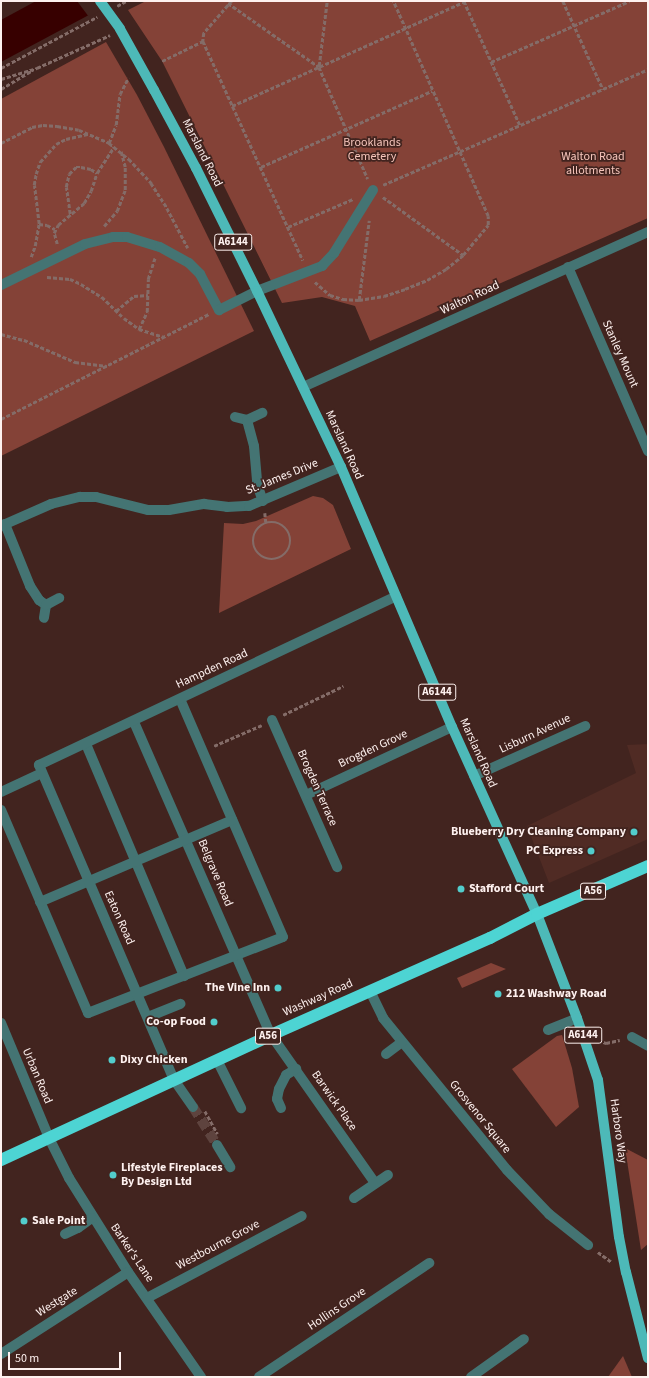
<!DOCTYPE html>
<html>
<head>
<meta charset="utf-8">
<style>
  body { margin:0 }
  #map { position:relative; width:649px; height:1378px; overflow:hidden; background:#42241f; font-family:"Source Sans 3",sans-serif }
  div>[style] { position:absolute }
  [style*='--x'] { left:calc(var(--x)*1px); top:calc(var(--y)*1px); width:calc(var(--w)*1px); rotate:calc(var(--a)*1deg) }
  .built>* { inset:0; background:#502b24 }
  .green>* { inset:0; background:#844237 }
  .water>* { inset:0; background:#370000 }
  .pier>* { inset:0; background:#42241f }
  .minor-tunnel>* { height:10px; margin-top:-5px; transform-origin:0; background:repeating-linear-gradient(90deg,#5e433e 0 10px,transparent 0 15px) }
  .path>* { height:2.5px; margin-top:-1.25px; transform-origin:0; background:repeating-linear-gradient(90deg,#846c68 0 4px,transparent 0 6px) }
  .path>.ring { margin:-1.25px; padding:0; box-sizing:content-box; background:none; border:2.5px solid #846c68; border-radius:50% }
  .minor>* { height:10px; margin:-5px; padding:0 5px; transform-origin:5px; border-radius:5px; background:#447473 }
  .major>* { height:10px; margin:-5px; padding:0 5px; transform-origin:5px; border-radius:5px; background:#4db9b8 }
  .highway>* { height:12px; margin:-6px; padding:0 6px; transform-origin:6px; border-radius:6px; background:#4dd4d3 }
  .dots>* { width:11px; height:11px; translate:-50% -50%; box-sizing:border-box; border:2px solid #42241f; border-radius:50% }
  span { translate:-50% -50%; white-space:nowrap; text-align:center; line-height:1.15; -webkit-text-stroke:3.5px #42241f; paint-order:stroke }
  .shield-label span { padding:1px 3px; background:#42241f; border:1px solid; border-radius:3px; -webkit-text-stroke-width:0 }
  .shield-label { font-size:11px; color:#fef1ef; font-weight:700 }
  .park-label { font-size:12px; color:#f7c6bc }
  .street-label { font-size:12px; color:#fef1ef }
  .poi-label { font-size:12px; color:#fef1ef; font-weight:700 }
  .right { translate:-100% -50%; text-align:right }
  .left { translate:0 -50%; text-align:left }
  .frame { position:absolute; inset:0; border:2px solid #fef1ef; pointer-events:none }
  .scale { position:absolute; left:8px; top:1352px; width:113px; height:18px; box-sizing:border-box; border:2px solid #fef1ef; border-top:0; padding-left:5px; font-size:12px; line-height:14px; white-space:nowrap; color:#fef1ef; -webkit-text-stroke:3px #42241f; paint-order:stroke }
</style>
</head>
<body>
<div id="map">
  <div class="built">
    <i style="clip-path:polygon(648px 744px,648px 839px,549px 883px,527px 826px,636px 773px,627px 745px)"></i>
  </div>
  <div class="green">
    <i style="clip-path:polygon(146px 1px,648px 1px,648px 218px,370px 341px,355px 306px,322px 297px,282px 303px,175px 87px,162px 61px,128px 10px)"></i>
    <i style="clip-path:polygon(106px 42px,137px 95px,164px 147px,254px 331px,1px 456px,1px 99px)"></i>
    <i style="clip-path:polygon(313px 496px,323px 498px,333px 505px,351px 549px,219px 613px,224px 523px,243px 524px,256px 521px)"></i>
    <i style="clip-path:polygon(491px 963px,506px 969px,462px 988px,457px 978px)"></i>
    <i style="clip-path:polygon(562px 1035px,572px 1068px,579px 1107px,556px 1127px,512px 1069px,557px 1036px)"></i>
    <i style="clip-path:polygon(625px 1148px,648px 1160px,648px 1244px,641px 1250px)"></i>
    <i style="clip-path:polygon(623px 1356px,632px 1377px,608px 1377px)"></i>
  </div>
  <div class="water">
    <i style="clip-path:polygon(36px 1px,115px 1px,1px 62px,1px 20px)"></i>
  </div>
  <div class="pier">
    <i style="clip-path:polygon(77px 1px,117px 1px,89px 17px)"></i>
  </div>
  <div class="minor-tunnel">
    <i style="--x:193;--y:1107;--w:45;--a:57.7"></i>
  </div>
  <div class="path">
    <i style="--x:232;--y:1;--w:43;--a:131.2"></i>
    <i style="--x:204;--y:33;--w:8;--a:97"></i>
    <i style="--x:203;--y:41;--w:241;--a:65.5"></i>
    <i style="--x:464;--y:1;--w:136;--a:65.7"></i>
    <i style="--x:563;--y:1;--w:97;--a:65.6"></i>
    <i style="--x:228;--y:3;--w:111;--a:35.1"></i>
    <i style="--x:319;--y:67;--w:122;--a:66.4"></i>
    <i style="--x:117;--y:6;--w:10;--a:-29"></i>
    <i style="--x:162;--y:61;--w:46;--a:-26"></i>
    <i style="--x:491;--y:62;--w:151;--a:-23.8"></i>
    <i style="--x:319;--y:66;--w:65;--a:-83"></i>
    <i style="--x:1;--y:68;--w:109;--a:-28"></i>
    <i style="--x:1;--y:79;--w:38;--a:-17"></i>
    <i style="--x:37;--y:68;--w:80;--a:-24.3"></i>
    <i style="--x:1;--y:89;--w:37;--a:-31"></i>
    <i style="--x:232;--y:106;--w:256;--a:-24.2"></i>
    <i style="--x:1;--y:143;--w:35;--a:-27"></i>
    <i style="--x:32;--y:127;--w:11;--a:-10"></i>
    <i style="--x:43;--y:125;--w:14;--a:4"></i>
    <i style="--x:57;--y:126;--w:22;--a:10"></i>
    <i style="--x:79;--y:130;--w:33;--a:23"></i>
    <i style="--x:109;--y:143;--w:26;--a:39"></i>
    <i style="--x:129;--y:159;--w:33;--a:47"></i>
    <i style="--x:151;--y:183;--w:30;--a:57"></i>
    <i style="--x:167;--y:208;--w:45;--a:62.3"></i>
    <i style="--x:109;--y:143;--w:19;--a:-69"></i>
    <i style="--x:116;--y:125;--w:31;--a:-83"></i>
    <i style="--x:120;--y:94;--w:18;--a:-63"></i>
    <i style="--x:261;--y:167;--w:187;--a:-24"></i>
    <i style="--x:383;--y:185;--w:289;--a:-23.6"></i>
    <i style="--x:383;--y:197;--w:99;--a:35.9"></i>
    <i style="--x:70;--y:214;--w:27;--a:-98"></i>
    <i style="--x:66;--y:187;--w:13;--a:-77"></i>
    <i style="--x:69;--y:174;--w:10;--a:-45"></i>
    <i style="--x:76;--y:167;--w:5;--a:0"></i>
    <i style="--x:81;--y:167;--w:10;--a:11"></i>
    <i style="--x:91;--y:169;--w:7;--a:34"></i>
    <i style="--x:39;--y:224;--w:8;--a:7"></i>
    <i style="--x:47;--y:225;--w:9;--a:27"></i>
    <i style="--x:104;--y:226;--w:20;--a:-49"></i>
    <i style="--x:117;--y:211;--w:22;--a:-69"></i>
    <i style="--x:125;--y:190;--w:23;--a:-90"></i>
    <i style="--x:125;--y:167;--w:16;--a:-105"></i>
    <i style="--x:288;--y:227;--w:71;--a:-23.3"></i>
    <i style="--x:57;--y:244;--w:11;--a:-105"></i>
    <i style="--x:54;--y:233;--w:9;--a:-63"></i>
    <i style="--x:58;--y:225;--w:34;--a:-40"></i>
    <i style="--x:84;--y:203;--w:14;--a:-60"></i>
    <i style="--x:91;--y:191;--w:19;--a:-72"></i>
    <i style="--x:97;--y:173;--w:31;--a:-57"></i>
    <i style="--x:31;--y:257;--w:12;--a:-70"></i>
    <i style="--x:35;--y:246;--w:22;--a:-80"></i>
    <i style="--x:39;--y:224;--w:39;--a:-97"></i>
    <i style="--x:34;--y:185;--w:11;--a:-80"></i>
    <i style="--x:36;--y:174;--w:13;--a:-72"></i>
    <i style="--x:40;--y:162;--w:24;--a:-48"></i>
    <i style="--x:56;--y:144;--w:11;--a:-27"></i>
    <i style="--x:66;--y:139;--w:23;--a:-13"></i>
    <i style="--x:47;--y:277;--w:23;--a:5"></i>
    <i style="--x:70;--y:279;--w:12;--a:24"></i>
    <i style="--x:81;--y:284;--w:25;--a:32"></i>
    <i style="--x:102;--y:297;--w:30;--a:44"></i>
    <i style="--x:124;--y:318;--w:19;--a:36"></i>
    <i style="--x:139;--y:329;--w:26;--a:18"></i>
    <i style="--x:315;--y:282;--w:20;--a:41"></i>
    <i style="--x:330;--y:295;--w:14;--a:17"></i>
    <i style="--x:343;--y:299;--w:16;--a:4"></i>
    <i style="--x:359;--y:300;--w:25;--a:-9"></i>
    <i style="--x:384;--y:296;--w:22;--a:-18"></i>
    <i style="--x:405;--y:289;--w:24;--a:-22"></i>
    <i style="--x:427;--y:280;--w:22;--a:-30"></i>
    <i style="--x:446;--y:269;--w:22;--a:-39"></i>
    <i style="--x:463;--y:255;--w:39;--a:-50"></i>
    <i style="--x:488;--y:225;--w:9;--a:-90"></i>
    <i style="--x:488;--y:216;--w:235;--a:-113.8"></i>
    <i style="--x:359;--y:300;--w:80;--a:-82.8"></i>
    <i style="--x:116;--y:311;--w:23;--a:-40"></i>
    <i style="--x:134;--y:296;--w:14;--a:-4"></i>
    <i style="--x:139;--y:329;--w:19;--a:-65"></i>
    <i style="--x:147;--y:312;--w:33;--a:-88"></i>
    <i style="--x:148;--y:279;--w:22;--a:-72"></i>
    <i style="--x:1;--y:334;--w:24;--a:15"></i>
    <i style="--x:24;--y:340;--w:56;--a:23.3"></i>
    <i style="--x:75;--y:362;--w:32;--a:7"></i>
    <i style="--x:1;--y:419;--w:233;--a:-26.8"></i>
    <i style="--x:265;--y:513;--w:9;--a:84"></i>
    <i class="ring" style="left:253px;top:522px;width:35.5px;height:35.5px"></i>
    <i style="--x:283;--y:715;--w:67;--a:-25.8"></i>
    <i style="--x:214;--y:746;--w:52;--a:-23.6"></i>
    <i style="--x:598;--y:1040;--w:9;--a:21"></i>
    <i style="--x:606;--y:1043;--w:14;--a:-12"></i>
    <i style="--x:205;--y:1111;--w:26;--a:61"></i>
    <i style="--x:598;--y:1252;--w:17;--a:36"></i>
  </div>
  <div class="minor">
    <i style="--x:568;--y:267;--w:201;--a:66.5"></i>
    <i style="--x:1;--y:285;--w:93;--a:-26"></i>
    <i style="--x:85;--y:244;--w:29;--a:-14"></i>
    <i style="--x:113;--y:237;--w:14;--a:0"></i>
    <i style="--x:127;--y:237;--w:34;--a:17"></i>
    <i style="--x:160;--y:247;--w:33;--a:29"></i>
    <i style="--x:189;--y:263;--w:16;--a:45"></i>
    <i style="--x:200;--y:274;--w:41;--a:62.2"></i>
    <i style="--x:219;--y:310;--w:42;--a:-26.6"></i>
    <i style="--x:257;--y:291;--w:70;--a:-21"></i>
    <i style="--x:322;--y:266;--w:18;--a:-47"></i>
    <i style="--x:334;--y:253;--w:74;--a:-58.2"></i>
    <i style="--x:303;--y:387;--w:378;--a:-24.2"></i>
    <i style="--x:235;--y:417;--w:12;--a:14"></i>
    <i style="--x:247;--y:420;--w:17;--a:-25"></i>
    <i style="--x:247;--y:420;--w:27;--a:75"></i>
    <i style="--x:254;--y:446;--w:38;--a:85"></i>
    <i style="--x:257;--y:484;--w:18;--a:71"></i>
    <i style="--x:5;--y:524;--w:67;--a:68"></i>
    <i style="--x:30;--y:586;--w:17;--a:57"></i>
    <i style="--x:39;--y:600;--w:9;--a:36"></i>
    <i style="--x:46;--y:605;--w:13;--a:99"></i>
    <i style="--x:1;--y:526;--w:55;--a:-23.7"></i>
    <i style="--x:51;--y:504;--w:30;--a:-14"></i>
    <i style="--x:80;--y:497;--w:16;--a:0"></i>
    <i style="--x:96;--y:497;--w:54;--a:14"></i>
    <i style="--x:148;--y:510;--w:21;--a:0"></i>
    <i style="--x:169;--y:510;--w:36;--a:-10"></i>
    <i style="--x:204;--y:504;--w:23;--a:7"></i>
    <i style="--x:227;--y:507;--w:22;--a:-3"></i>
    <i style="--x:249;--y:506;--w:100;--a:-23"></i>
    <i style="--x:46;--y:605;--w:15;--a:-28"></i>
    <i style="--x:272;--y:720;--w:161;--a:66.1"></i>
    <i style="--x:134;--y:722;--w:342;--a:66.4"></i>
    <i style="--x:271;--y:1035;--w:181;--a:54.9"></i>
    <i style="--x:86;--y:744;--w:252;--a:67.1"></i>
    <i style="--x:474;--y:776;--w:122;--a:-24.2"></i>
    <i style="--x:1;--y:792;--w:45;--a:-24.9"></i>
    <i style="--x:306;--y:795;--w:161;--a:-25"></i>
    <i style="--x:1;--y:810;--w:221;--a:66.8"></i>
    <i style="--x:88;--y:1013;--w:209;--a:-21.3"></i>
    <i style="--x:283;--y:937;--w:259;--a:-113.4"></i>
    <i style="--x:40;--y:902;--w:209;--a:-23.1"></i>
    <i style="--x:370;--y:991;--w:30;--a:64"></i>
    <i style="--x:383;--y:1018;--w:196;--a:50.8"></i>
    <i style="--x:507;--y:1170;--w:61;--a:46.3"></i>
    <i style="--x:549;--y:1214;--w:50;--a:38.5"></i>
    <i style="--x:148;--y:1017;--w:35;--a:-22"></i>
    <i style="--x:1;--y:1023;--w:125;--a:67.3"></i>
    <i style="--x:49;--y:1138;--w:45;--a:63.4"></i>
    <i style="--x:69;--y:1178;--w:111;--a:57.9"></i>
    <i style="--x:128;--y:1272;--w:128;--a:55.2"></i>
    <i style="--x:548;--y:1030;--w:31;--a:-22"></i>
    <i style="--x:632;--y:1037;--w:18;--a:29"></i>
    <i style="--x:386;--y:1054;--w:20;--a:-37"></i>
    <i style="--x:217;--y:1060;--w:54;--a:63.4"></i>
    <i style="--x:193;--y:1107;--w:33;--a:-125"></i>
    <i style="--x:174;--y:1080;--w:343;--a:-113.2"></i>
    <i style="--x:39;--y:765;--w:395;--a:-25.3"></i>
    <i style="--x:281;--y:1108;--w:10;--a:-114"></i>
    <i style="--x:277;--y:1099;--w:10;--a:-79"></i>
    <i style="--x:279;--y:1089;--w:16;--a:-63"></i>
    <i style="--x:286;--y:1075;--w:12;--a:-31"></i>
    <i style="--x:217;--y:1145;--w:26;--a:59"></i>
    <i style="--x:354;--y:1198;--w:41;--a:-34.1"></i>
    <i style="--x:65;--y:1234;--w:14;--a:-25"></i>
    <i style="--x:78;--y:1228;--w:17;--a:-36"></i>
    <i style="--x:147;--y:1298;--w:175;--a:-27.9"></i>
    <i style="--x:1;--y:1354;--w:151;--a:-32.8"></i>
    <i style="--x:259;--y:1377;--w:205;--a:-33.8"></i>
    <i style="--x:471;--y:1377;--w:65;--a:-35.6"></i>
  </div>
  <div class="major">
    <i style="--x:100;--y:1;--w:34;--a:54"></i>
    <i style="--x:120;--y:29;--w:70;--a:60.9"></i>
    <i style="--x:154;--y:90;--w:89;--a:61.7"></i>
    <i style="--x:196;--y:168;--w:137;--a:63.6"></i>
    <i style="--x:257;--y:291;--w:195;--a:64.5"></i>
    <i style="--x:341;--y:467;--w:283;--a:66.9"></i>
    <i style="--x:452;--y:727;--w:205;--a:65.6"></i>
    <i style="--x:537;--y:914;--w:111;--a:69"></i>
    <i style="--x:577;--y:1018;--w:65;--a:71.3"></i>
    <i style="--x:598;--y:1080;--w:158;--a:82.4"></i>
    <i style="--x:619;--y:1237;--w:36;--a:79"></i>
    <i style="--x:626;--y:1272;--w:89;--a:75.7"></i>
  </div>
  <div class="highway">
    <i style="--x:1;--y:1160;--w:298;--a:-24.8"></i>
    <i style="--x:271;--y:1035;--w:240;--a:-23.9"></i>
    <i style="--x:490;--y:938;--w:53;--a:-27.1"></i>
    <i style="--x:537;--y:914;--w:121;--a:-23.4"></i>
  </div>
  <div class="dots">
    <i style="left:634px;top:832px;background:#52cdcc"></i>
    <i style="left:591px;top:851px;background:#52cdcc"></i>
    <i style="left:461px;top:889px;background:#52cdcc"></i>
    <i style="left:278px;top:988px;background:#52cdcc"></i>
    <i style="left:498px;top:994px;background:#52cdcc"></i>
    <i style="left:214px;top:1022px;background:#52cdcc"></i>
    <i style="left:112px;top:1060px;background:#52cdcc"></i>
    <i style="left:113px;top:1175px;background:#52cdcc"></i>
    <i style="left:24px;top:1221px;background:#52cdcc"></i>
  </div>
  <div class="shield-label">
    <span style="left:233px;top:242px">A6144</span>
    <span style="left:437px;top:692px">A6144</span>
    <span style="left:593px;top:891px">A56</span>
    <span style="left:583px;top:1035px">A6144</span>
    <span style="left:268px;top:1036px">A56</span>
  </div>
  <div class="park-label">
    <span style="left:372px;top:150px">Brooklands<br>Cemetery</span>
    <span style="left:593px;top:164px">Walton Road<br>allotments</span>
  </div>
  <div class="street-label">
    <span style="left:202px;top:153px;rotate:63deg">Marsland Road</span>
    <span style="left:470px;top:298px;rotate:-25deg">Walton Road</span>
    <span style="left:620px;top:354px;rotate:66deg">Stanley Mount</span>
    <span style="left:344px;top:445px;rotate:65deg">Marsland Road</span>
    <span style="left:282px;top:477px;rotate:-22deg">St. James Drive</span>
    <span style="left:212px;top:669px;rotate:-25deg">Hampden Road</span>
    <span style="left:535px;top:734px;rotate:-25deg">Lisburn Avenue</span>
    <span style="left:373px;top:749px;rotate:-25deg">Brogden Grove</span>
    <span style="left:478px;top:753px;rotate:66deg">Marsland Road</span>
    <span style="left:317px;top:788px;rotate:66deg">Brogden Terrace</span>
    <span style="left:215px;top:873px;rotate:67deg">Belgrave Road</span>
    <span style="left:119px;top:918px;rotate:66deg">Eaton Road</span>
    <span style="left:318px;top:998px;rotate:-24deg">Washway Road</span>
    <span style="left:37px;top:1076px;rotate:67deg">Urban Road</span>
    <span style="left:334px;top:1101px;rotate:55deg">Barwick Place</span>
    <span style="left:480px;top:1117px;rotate:51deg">Grosvenor Square</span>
    <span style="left:618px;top:1131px;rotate:82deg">Harboro Way</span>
    <span style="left:218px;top:1245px;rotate:-28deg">Westbourne Grove</span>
    <span style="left:132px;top:1253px;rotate:56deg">Barker's Lane</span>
    <span style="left:57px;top:1302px;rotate:-32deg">Westgate</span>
    <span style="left:337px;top:1309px;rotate:-34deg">Hollins Grove</span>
  </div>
  <div class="poi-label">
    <span class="right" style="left:626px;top:832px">Blueberry Dry Cleaning Company</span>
    <span class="right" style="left:583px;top:851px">PC Express</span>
    <span class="left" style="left:469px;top:889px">Stafford Court</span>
    <span class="right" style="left:270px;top:988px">The Vine Inn</span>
    <span class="left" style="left:506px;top:994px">212 Washway Road</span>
    <span class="right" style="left:206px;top:1022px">Co-op Food</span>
    <span class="left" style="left:120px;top:1060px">Dixy Chicken</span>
    <span class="left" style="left:121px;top:1175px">Lifestyle Fireplaces<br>By Design Ltd</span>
    <span class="left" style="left:32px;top:1221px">Sale Point</span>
  </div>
  <div class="frame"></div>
  <div class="scale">50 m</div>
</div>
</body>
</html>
